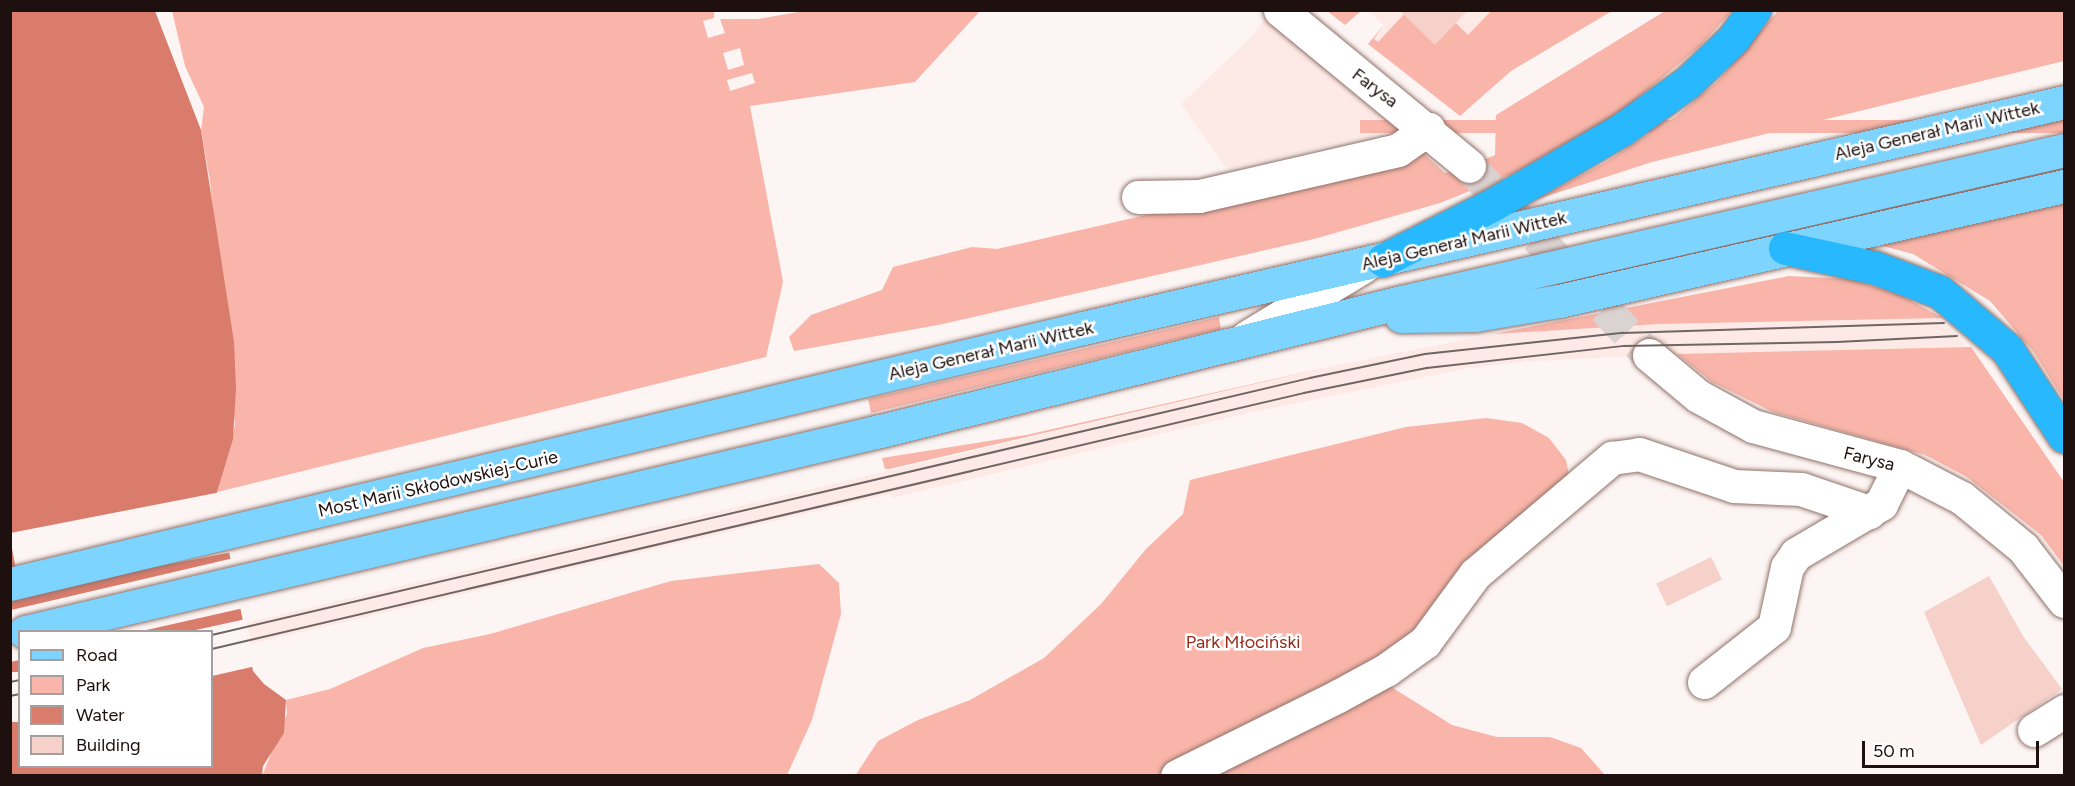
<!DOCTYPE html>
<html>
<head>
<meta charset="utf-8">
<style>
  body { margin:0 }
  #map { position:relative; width:2075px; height:786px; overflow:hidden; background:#fcf5f3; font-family:Figtree,sans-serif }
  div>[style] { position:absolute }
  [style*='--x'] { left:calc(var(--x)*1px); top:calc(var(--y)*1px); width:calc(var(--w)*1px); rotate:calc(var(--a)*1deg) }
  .built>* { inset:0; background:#fdeae6 }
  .green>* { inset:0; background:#f9b5a9; transform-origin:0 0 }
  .water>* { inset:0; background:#d97c6c }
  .pier>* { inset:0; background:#fcf5f3; transform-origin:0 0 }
  .building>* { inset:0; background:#f6d1ca; transform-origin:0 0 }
  .minor-tunnel>* { height:33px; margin-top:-16.5px; transform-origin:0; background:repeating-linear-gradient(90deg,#dbd3d1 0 33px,transparent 0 49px) }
  .roads { filter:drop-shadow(0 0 2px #91716a) drop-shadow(0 0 2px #91716a) }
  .minor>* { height:33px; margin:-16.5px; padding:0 16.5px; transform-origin:16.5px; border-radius:16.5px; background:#fff }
  .major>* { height:33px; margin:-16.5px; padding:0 16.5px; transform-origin:16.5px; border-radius:16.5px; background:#7dd4fe }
  .highway>* { height:33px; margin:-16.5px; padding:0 16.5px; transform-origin:16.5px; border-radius:16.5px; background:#27b8fd }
  .tram>* { height:1.5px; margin:-0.75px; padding:0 0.75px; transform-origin:0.75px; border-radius:0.75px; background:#706563 }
  span { translate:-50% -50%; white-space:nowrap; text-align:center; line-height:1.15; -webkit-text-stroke:5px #fff; paint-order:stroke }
  .street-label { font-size:18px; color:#1d100e }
  .park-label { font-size:18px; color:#99291b }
  .frame { position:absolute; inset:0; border:12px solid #1d100e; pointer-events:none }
  .legend { position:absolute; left:18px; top:630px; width:195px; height:138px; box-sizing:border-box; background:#fff; border:2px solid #a59f9f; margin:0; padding:8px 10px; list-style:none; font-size:18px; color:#1d100e }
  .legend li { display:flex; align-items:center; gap:12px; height:30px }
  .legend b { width:30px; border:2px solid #a59f9f }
  .scale { position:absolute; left:1862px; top:741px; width:177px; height:27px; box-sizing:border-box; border:3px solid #1d100e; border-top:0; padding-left:8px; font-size:18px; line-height:21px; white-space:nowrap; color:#1d100e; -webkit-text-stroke:4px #fff; paint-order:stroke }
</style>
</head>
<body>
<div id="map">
  <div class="built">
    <i style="clip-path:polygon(1368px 11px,1517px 11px,1430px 84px,1374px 39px,1384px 26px)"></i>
    <i style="clip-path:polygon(1266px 17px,1396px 121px,1395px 130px,1231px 168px,1223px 164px,1181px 104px,1251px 37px)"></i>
    <i style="clip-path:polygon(1938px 318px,1968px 348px,1677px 354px,1533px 361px,1469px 368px,1248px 413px,892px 498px,890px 494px,212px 653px,212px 632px,206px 632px,1332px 366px,1493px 334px,1659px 324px)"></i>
  </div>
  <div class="green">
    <i style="clip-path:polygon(evenodd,810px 10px,980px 11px,915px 82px,750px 106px,783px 282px,766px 357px,217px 492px,235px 425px,210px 181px,201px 130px,204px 107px,185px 66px,172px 11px,714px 11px,714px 18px,703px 21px,708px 38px,725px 33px,720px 19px,758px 19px,810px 10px,740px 48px,744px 65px,728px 70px,723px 53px,740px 48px,810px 10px,752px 73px,755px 83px,730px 91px,727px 80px,752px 73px)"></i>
    <i style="clip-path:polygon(1327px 11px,1361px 11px,1345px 25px)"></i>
    <i style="clip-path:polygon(1407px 11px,1446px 13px,1468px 35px,1491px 11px,1612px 11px,1511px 71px,1460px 116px,1368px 44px,1384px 25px,1374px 39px,1378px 42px)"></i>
    <i style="clip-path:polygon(1665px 11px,1732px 11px,1699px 47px,1615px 117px,1512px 174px,1440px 203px,1314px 239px,943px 324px,794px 351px,789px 337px,811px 315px,882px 290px,893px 267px,972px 247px,997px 249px,1422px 152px,1445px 173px,1469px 166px,1495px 155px,1496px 115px)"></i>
    <i style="clip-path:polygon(1778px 11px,2064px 11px,2064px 61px,1652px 162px,1535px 200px,1606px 162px,1675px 117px,1717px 82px)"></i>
    <i style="left:2064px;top:120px;width:13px;height:704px;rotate:90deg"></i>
    <i style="clip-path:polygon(2064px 166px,2064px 176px,1514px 293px,1792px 227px)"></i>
    <i style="clip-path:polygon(2064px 202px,2064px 400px,2033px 351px,1990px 301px,1913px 254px,1875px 244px)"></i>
    <i style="clip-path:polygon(1789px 276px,1850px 279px,1900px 295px,1943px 318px,1659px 324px,1493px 334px)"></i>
    <i style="clip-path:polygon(1219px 317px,1221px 329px,871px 413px,868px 399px)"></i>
    <i style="clip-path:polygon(1971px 347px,2064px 482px,2064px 566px,2041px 535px,1967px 477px,1925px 455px,1773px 412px,1712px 382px,1677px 354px)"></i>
    <i style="clip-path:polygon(1332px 366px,889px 469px,885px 469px,882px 458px,1026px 435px)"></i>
    <i style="clip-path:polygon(1486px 418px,1522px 423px,1549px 438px,1566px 460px,1570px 480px,1428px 622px,1375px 662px,1393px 688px,1452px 725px,1497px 737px,1550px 737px,1581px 748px,1605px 775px,855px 776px,878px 741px,918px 720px,970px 700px,1044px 658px,1101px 604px,1146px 549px,1183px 514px,1190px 480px,1406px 427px)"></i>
    <i style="clip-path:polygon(819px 564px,839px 583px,841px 614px,812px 720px,787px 775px,262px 776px,287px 714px,286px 700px,330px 689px,423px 648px,490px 634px,671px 581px)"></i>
  </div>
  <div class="water">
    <i style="clip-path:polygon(evenodd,10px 11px,155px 11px,201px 130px,234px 342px,236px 388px,233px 439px,217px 492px,253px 671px,264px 684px,286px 700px,284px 733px,263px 766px,262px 775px,11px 775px,10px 11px,20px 632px,212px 632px,212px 766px,20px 766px,20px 632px)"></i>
  </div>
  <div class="pier">
    <i style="left:221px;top:492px;width:61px;height:216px;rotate:79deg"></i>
    <i style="clip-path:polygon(234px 558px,244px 608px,142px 631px,20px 632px,19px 660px,11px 662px,11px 610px)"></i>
    <i style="clip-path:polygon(246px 619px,256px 666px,212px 676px,212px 632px,191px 631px)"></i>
    <i style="left:19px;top:672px;width:50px;height:8px;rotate:90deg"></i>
  </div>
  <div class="building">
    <i style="clip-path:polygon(1399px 10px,1468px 10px,1435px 45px)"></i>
    <i style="left:1711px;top:557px;width:25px;height:61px;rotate:64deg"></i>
    <i style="clip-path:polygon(1989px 576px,2023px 636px,2062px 689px,1981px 745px,1924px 612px)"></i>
  </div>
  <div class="minor-tunnel">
    <i style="--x:1469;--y:166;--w:261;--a:46.4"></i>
  </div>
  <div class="roads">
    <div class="minor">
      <i style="--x:1280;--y:10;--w:245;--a:39.5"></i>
      <i style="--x:1138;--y:197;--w:61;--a:-0.9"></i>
      <i style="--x:1199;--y:196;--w:204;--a:-13"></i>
      <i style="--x:1398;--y:150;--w:37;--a:-35"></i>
      <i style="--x:1247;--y:337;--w:137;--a:-31.3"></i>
      <i style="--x:1649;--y:355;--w:64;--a:39.9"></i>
      <i style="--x:1698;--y:396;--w:63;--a:28.6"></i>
      <i style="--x:1753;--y:426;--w:152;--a:15.2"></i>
      <i style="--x:1900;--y:466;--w:70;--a:27.3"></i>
      <i style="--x:1962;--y:498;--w:79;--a:39.3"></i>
      <i style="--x:2023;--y:548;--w:67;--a:52.3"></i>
      <i style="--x:1704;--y:682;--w:89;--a:-38.2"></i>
      <i style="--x:1774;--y:627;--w:61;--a:-77.8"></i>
      <i style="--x:1787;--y:567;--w:16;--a:-55"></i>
      <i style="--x:1796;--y:554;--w:99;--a:-30.5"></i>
      <i style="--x:1881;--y:504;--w:42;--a:-63.4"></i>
      <i style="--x:2034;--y:730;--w:36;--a:-32"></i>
      <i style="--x:1177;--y:776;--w:180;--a:-26.4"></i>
      <i style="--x:1338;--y:696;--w:55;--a:-28.4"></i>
      <i style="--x:1386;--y:670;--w:48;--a:-35.7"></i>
      <i style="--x:1425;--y:642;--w:84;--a:-53.7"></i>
      <i style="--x:1475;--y:574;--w:180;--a:-40.3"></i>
      <i style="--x:1612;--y:458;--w:27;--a:-8"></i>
      <i style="--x:1639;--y:454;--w:100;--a:18.6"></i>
      <i style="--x:1734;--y:486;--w:67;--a:2.6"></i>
      <i style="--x:1801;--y:489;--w:72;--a:18.7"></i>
    </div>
    <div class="major">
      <i style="--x:1401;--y:316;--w:74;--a:-0.8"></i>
      <i style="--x:1475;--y:315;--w:85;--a:-9.5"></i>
      <i style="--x:1559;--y:301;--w:518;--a:-12.83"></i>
      <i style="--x:10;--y:584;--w:1103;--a:-13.42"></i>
      <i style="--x:1083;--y:328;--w:1007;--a:-12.97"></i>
      <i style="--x:25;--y:632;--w:874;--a:-13.23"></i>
      <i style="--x:876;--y:432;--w:546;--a:-13.88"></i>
      <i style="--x:1406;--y:301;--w:675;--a:-12.92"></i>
    </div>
    <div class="highway">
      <i style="--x:1785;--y:248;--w:93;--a:12.4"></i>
      <i style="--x:1876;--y:268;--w:68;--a:20.6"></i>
      <i style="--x:1940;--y:292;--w:88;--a:40.4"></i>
      <i style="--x:2007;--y:349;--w:104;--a:56.8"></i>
      <i style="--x:1383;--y:260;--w:122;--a:-26.8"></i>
      <i style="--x:1492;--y:205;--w:149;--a:-30.2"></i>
      <i style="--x:1621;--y:130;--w:82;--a:-35.6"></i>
      <i style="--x:1688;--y:82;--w:62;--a:-43.7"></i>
      <i style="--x:1733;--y:39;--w:36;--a:-54"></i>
    </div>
  </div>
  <div class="tram">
    <i style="--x:212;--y:635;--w:1128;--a:-13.17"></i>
    <i style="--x:1310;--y:378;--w:117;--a:-11.8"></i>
    <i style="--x:1425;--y:354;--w:199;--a:-6.1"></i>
    <i style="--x:1623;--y:333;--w:321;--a:-1.8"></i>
    <i style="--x:212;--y:649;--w:1122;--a:-13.19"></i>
    <i style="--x:1304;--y:393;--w:126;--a:-11.5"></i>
    <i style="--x:1427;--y:368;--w:198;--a:-6.4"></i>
    <i style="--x:1624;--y:346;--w:213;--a:-1.1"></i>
    <i style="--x:1837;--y:342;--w:120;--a:-2.9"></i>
    <i style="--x:10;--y:682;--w:10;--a:-11"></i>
    <i style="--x:10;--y:696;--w:10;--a:-11"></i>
  </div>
  <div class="street-label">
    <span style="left:1375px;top:88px;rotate:37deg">Farysa</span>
    <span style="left:1937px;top:131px;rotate:-13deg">Aleja Generał Marii Wittek</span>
    <span style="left:1464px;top:241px;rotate:-13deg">Aleja Generał Marii Wittek</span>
    <span style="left:991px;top:351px;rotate:-13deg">Aleja Generał Marii Wittek</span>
    <span style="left:1869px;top:459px;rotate:14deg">Farysa</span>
    <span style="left:438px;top:484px;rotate:-13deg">Most Marii Skłodowskiej-Curie</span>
  </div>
  <div class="park-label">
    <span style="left:1243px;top:642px">Park Młociński</span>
  </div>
  <div class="frame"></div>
  <ul class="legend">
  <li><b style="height:8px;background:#7dd4fe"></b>Road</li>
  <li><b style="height:16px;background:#f9b5a9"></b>Park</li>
  <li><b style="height:16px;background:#d97c6c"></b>Water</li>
  <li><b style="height:16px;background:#f6d1ca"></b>Building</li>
  </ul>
  <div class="scale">50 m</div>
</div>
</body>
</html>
